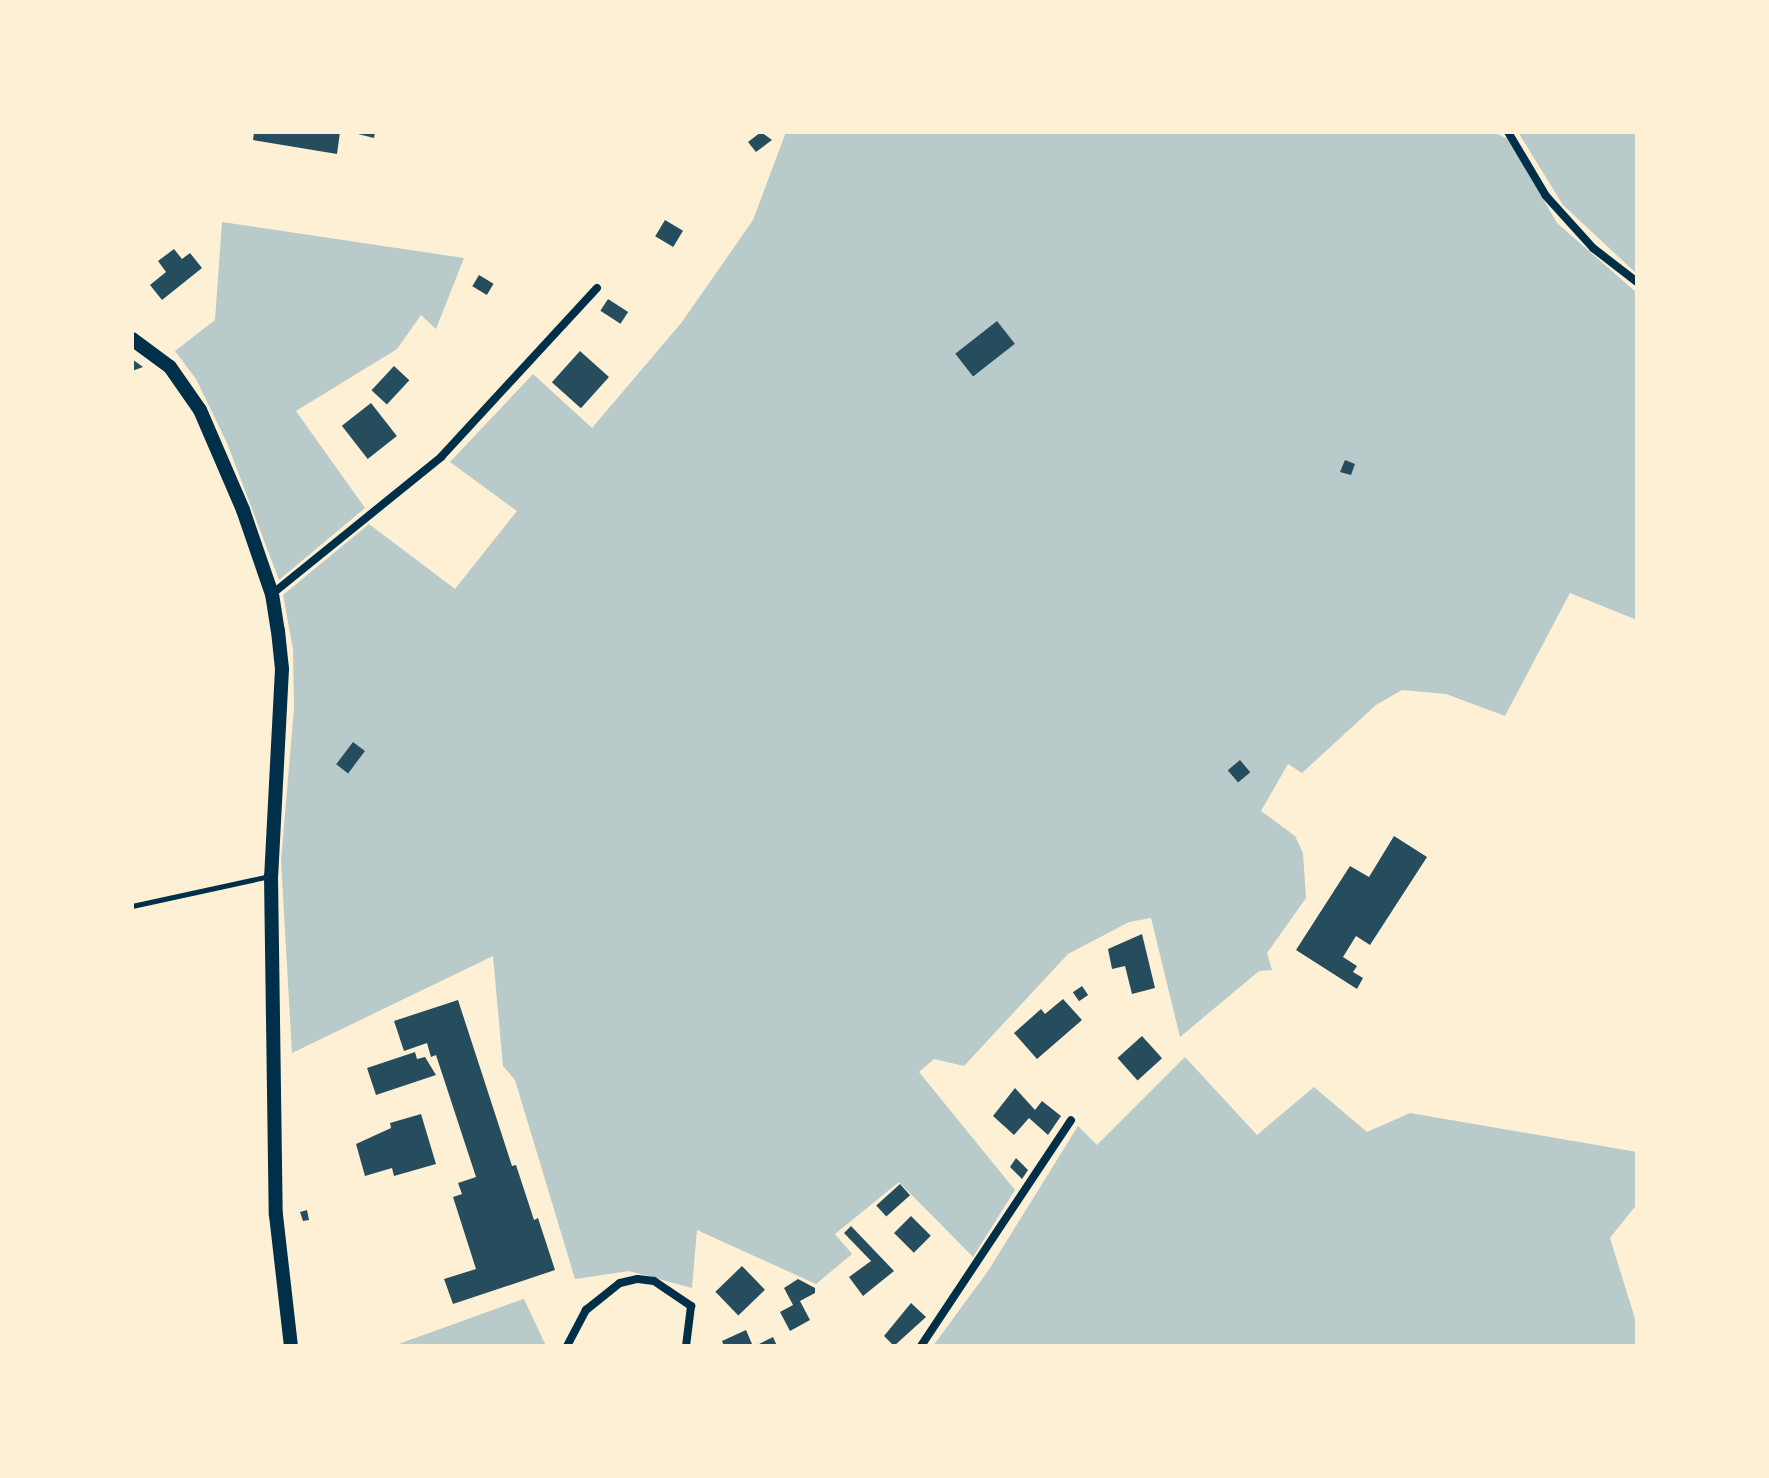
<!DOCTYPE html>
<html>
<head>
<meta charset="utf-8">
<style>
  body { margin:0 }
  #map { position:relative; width:1769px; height:1478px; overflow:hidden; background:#fdf0d5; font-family:Manrope,sans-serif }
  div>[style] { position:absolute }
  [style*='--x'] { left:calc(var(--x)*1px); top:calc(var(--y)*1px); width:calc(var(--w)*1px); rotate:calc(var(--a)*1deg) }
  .green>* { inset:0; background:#b9caca }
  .building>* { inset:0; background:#264d5e; transform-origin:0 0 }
  .service>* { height:5px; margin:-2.5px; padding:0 2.5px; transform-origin:2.5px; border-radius:2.5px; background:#003049 }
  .minor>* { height:8px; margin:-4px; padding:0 4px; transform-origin:4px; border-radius:4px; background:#003049 }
  .tertiary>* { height:14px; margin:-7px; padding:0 7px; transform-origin:7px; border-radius:7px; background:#003049 }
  span { translate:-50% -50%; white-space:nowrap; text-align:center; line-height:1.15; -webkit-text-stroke:6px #fdf0d5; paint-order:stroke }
  .frame { position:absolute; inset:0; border:134px solid #fdf0d5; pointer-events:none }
</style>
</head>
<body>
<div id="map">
  <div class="green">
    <i style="clip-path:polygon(786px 132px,1493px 132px,1508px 139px,1557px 223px,1637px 293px,1637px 620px,1570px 593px,1505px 716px,1446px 694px,1402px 690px,1376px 705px,1302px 773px,1288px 764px,1261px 811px,1295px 836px,1303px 853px,1306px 898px,1267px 953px,1272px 970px,1259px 971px,1180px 1037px,1151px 918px,1129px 922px,1068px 954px,964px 1066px,934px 1059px,919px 1072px,1015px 1190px,973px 1257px,899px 1182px,835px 1234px,852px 1254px,816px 1284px,697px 1230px,692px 1288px,629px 1271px,575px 1279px,515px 1080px,503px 1066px,493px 956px,292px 1053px,281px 861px,294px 708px,293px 649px,283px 595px,369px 524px,455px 589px,517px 511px,450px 462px,533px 374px,592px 428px,682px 322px,753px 220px)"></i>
    <i style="clip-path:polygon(1518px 132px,1637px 132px,1637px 274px,1563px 205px)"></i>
    <i style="clip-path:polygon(222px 222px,464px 258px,436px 329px,421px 315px,397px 349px,296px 411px,365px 508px,279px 580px,227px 443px,196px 379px,175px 351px,215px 320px)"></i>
    <i style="clip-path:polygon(1185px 1057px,1257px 1135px,1314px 1087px,1367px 1132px,1410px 1113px,1637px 1152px,1637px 1204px,1610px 1238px,1637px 1325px,1637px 1346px,933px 1346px,988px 1271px,1078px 1126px,1097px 1145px)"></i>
    <i style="clip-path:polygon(524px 1299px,546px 1346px,393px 1346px,523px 1299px)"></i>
  </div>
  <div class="building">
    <i style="clip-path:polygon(254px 132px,340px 132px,337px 154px,253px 140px)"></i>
    <i style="clip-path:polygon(350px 132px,375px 132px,374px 138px)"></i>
    <i style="clip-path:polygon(761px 132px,772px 140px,756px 152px,748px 142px)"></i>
    <i style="left:665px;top:220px;width:21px;height:19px;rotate:31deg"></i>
    <i style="clip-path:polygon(174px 249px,182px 259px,190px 253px,202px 268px,162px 300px,150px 285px,166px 272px,158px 261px)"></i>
    <i style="left:479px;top:275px;width:17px;height:13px;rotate:31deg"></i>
    <i style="left:608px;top:299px;width:24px;height:14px;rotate:33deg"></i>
    <i style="left:997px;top:321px;width:29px;height:53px;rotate:52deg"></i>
    <i style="left:580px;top:351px;width:39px;height:42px;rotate:42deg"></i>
    <i style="clip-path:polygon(132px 359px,143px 367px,132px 371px)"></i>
    <i style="left:394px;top:366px;width:21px;height:33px;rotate:43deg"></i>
    <i style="left:371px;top:403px;width:42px;height:37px;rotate:52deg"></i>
    <i style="clip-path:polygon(1345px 460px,1355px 464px,1351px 475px,1340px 472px)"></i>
    <i style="left:353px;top:742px;width:15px;height:28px;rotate:37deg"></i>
    <i style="left:1240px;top:760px;width:16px;height:16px;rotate:50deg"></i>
    <i style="clip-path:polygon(1394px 836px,1427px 857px,1370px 945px,1356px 936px,1343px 957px,1357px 966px,1353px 972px,1363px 978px,1357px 989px,1296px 950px,1350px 866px,1369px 877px)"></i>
    <i style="clip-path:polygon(1142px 934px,1155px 988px,1132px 994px,1125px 966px,1112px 969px,1108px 949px)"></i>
    <i style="left:1082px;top:986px;width:11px;height:11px;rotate:56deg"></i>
    <i style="clip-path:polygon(1063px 999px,1082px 1020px,1037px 1059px,1014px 1033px,1041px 1009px,1045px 1014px)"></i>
    <i style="clip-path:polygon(458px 1000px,512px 1166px,516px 1165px,534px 1220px,538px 1218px,555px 1270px,453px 1304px,444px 1279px,476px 1269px,453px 1197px,462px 1194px,458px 1183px,476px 1177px,436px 1055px,431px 1057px,427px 1043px,404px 1051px,394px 1021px)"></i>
    <i style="left:1142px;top:1036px;width:30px;height:33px;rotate:48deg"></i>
    <i style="clip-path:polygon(415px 1052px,417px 1059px,425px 1057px,436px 1075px,376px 1095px,367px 1068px)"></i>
    <i style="clip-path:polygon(1015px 1088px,1035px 1110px,1042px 1101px,1061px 1116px,1048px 1135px,1029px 1118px,1014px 1135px,993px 1116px)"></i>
    <i style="clip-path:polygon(421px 1114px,436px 1164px,394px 1176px,392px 1168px,365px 1176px,356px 1144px,391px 1128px,390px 1123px)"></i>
    <i style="clip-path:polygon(1016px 1158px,1028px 1170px,1022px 1179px,1010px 1167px)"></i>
    <i style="left:900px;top:1184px;width:15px;height:32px;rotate:48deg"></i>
    <i style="clip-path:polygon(307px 1210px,309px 1220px,303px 1221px,300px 1212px)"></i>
    <i style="left:911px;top:1216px;width:28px;height:24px;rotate:45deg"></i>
    <i style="clip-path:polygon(851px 1226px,894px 1271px,863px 1296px,849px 1277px,871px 1261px,844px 1233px)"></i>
    <i style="left:742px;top:1266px;width:33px;height:37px;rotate:46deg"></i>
    <i style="clip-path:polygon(798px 1279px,815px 1288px,815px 1293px,800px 1301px,810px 1320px,790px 1331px,780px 1312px,793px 1305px,784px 1288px)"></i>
    <i style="clip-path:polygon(911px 1303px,926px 1317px,894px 1346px,884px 1336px)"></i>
    <i style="clip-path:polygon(746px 1330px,752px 1344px,724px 1346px,722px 1341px)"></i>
    <i style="clip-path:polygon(773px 1337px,777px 1346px,755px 1346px)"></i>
  </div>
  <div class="service">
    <i style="--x:132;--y:906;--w:141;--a:-12.3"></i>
  </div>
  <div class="minor">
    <i style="--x:1508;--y:132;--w:74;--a:59.3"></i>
    <i style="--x:1546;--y:196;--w:70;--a:47.9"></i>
    <i style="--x:1593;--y:248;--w:56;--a:37.7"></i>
    <i style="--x:272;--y:594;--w:218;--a:-39"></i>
    <i style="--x:441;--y:457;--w:230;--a:-47.3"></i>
    <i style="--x:567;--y:1346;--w:41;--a:-62.2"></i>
    <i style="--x:586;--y:1310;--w:43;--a:-38.5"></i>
    <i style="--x:620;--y:1283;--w:18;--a:-13"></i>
    <i style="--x:638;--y:1279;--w:16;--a:7"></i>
    <i style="--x:654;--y:1281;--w:45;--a:34"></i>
    <i style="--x:691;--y:1306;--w:40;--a:97.1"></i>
    <i style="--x:921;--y:1346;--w:271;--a:-56.4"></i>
  </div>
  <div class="tertiary">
    <i style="--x:132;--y:339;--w:47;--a:36.4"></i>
    <i style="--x:170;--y:367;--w:52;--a:55.1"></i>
    <i style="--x:200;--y:410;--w:109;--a:66.7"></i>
    <i style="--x:243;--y:510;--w:89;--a:71"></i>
    <i style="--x:272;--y:594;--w:37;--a:81"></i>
    <i style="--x:278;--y:631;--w:38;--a:84"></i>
    <i style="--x:282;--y:669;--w:207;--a:93"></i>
    <i style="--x:271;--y:876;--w:339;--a:89.2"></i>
    <i style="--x:276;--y:1215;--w:132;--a:83.5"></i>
  </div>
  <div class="frame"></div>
</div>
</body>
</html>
